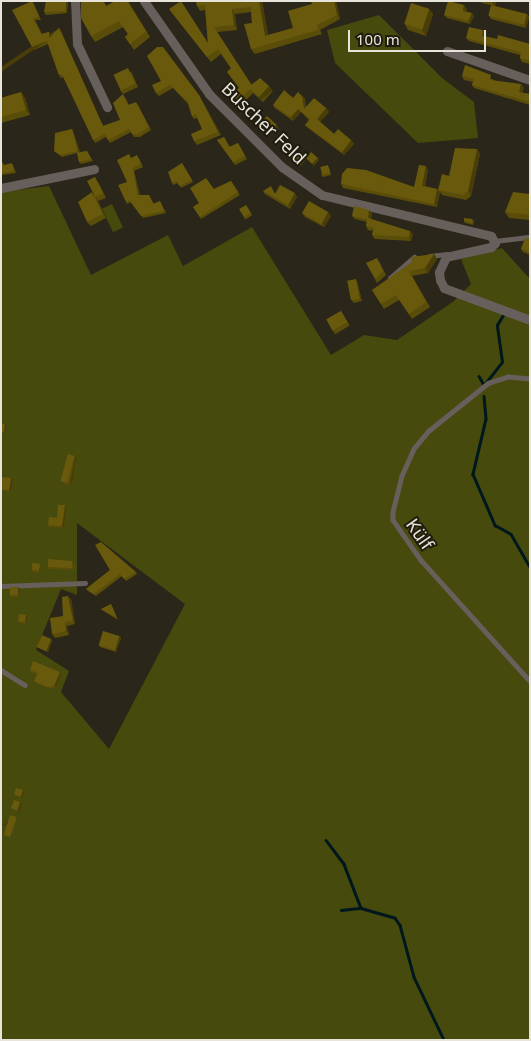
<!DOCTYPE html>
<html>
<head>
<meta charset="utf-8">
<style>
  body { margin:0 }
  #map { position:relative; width:531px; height:1041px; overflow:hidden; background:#2a2619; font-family:"Noto Sans",sans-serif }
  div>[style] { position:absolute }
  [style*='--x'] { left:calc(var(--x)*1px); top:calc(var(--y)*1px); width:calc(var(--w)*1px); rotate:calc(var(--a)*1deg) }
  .green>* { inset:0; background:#464a0c; transform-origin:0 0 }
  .stream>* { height:2.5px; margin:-1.25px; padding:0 1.25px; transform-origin:1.25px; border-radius:1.25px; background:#00171d }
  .lane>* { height:4.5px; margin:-2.25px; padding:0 2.25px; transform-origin:2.25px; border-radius:2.25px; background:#675f5c }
  .street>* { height:9px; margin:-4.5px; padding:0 4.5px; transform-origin:4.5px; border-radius:4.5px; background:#675f5c }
  .wall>* { inset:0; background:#5a4d0a; transform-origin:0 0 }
  .shaded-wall>* { inset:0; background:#4a3e08; transform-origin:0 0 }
  .building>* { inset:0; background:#69590c; transform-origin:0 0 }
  span { translate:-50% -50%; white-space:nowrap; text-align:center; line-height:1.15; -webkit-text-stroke:4px #201d0f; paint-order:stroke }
  .street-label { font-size:18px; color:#e6e4db }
  .frame { position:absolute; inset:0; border:2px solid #e6e4db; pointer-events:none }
  .scale { position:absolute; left:348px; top:30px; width:138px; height:22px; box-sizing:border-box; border:2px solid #e6e4db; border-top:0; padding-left:6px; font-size:15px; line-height:18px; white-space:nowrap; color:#e6e4db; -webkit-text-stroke:4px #201d0f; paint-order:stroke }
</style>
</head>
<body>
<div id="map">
  <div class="green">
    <i style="clip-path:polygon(379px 15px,442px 78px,474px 102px,478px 138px,418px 143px,335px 63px,327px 30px)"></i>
    <i style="clip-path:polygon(evenodd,49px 186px,91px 275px,168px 235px,183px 266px,252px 227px,331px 355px,364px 335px,397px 340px,454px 301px,471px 284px,461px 259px,502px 248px,530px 279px,530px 1040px,1px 1040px,1px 192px,49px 186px,77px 523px,185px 604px,109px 749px,61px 692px,69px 671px,36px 650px,61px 589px,77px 595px,77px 523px)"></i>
    <i style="left:112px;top:204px;width:26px;height:11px;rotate:65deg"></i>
  </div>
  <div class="stream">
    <i style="--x:479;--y:376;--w:10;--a:61"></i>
    <i style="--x:484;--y:385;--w:29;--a:-52"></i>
    <i style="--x:502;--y:362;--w:37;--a:-98"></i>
    <i style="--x:497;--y:325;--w:12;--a:-59"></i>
    <i style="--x:484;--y:396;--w:23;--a:85"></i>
    <i style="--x:486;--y:419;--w:57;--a:103.3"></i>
    <i style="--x:473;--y:474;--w:56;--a:66.7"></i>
    <i style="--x:495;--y:525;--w:18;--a:29"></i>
    <i style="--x:511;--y:534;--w:38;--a:60"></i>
    <i style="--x:326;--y:840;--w:30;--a:53"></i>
    <i style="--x:344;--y:864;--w:47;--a:68.9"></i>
    <i style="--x:361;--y:908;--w:35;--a:16"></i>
    <i style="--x:395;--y:918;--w:9;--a:54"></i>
    <i style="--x:400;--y:925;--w:54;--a:74.9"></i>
    <i style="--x:414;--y:977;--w:70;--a:64.5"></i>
    <i style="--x:341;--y:910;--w:20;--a:-6"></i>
  </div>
  <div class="lane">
    <i style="--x:495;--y:241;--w:35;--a:-7"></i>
    <i style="--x:430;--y:256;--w:17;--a:-7"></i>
    <i style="--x:390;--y:278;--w:32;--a:-41"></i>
    <i style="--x:530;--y:379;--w:22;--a:-175"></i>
    <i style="--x:508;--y:377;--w:20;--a:162"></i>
    <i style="--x:489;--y:383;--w:77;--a:141.3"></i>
    <i style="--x:429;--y:431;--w:23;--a:130"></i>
    <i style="--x:414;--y:449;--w:30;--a:114"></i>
    <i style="--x:402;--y:476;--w:37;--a:104"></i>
    <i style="--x:393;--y:512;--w:8;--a:90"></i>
    <i style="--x:393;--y:520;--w:49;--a:55"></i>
    <i style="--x:421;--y:560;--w:163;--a:48"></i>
    <i style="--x:1;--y:586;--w:84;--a:-2"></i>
    <i style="--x:1;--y:670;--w:28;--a:32"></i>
  </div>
  <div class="street">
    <i style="--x:75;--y:1;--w:43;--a:87.3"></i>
    <i style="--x:77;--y:44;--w:70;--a:64.5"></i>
    <i style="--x:144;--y:1;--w:113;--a:55"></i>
    <i style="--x:209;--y:94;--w:103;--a:45"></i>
    <i style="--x:282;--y:167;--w:49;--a:35"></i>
    <i style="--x:322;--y:195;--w:174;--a:13.6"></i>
    <i style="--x:491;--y:236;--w:8;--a:60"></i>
    <i style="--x:495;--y:243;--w:6;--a:135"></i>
    <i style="--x:491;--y:247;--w:46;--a:167.5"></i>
    <i style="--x:446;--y:257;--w:17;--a:115"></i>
    <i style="--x:439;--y:272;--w:8;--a:83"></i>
    <i style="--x:440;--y:280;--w:9;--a:63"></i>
    <i style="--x:444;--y:288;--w:92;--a:20.4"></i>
    <i style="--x:447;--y:51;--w:88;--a:19.3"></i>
    <i style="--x:1;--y:188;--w:95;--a:-11.5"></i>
  </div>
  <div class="wall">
    <i style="clip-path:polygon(32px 1px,34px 4px,41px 20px,35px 20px,42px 34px,49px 32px,51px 36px,59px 28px,61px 31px,103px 126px,120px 120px,125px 97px,129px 105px,138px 105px,151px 130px,140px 137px,134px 137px,131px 132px,110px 143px,106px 137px,95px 143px,63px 77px,61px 78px,59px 75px,48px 44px,34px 50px,32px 47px)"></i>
    <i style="clip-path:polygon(68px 1px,67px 13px,46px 15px,44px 12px)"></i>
    <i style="clip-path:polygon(104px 1px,106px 6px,128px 1px,150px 37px,134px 50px,125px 37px,128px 34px,123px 27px,95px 42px,91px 36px)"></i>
    <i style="clip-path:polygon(196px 1px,262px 1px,268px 35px,293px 28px,336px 1px,340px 19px,320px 30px,322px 34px,255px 54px,251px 49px,252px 23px,251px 12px,235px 14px,237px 30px,217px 32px,252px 85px,273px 91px,263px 102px,253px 93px,241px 105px,232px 95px,239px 88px,231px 68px,221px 54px,211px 62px,169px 9px,208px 43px,205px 10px,200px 11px,197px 6px)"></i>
    <i style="clip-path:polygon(480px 1px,496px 1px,495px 6px,482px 3px)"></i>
    <i style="clip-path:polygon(429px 9px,433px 14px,426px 36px,408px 30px,405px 24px)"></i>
    <i style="clip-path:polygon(467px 9px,466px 12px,474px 16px,470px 24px,447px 18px,444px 15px)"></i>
    <i style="clip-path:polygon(527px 14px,529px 17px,526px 28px,491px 19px,489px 16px)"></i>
    <i style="clip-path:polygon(483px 30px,486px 34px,485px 36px,497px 39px,530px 44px,530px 64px,522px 62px,520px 58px,520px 55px,469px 41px,466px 38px)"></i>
    <i style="clip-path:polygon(131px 71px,138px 87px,123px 94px,120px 90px)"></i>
    <i style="clip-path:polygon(462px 76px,493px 79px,493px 80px,524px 88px,522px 93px,530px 94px,530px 105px,474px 88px,472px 85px,473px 82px,464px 80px)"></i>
    <i style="clip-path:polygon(161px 81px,199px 95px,221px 135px,197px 145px,194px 141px,202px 129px,197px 118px,194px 119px,192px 116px,188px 104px,173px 88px,159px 96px,156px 93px)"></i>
    <i style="clip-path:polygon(21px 92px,25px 98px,30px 115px,1px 123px,1px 98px)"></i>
    <i style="clip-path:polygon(302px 96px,305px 99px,306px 107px,326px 108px,329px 112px,320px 122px,334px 134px,351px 140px,354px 144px,344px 155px,308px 128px,305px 125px,309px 120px,301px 112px,293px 121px,275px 108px,273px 105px,293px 98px)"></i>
    <i style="clip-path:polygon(72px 129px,73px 131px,80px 152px,87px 151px,93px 161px,81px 164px,79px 162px,77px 153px,62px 157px,54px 151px)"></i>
    <i style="clip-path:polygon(224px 137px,230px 147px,238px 143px,247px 159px,235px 165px,217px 140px)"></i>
    <i style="clip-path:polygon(477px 149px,480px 154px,471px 196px,466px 200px,442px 195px,440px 192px,437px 207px,343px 188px,341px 184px,414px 187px,428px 170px,425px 186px,437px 189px,438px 190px,449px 176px)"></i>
    <i style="clip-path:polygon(131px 158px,139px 158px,143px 167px,134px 171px,140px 195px,149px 195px,154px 204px,160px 201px,166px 213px,143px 218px,131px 202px,127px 204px,126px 202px,127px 182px)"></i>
    <i style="clip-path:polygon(1px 161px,4px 165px,13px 165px,16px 173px,1px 175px)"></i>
    <i style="clip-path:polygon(182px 163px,193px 182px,181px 188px,178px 183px,173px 185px,172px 183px)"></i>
    <i style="clip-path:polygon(329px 167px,331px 175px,323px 177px,321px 175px)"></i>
    <i style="clip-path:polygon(231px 181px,240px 195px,201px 219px,193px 207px,199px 203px,214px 189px)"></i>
    <i style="clip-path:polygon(98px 182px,106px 198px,98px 201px,106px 218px,91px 226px,87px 222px)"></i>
    <i style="clip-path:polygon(263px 191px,276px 193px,297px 197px,290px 209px,265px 194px)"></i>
    <i style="clip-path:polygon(530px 194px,530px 220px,509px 218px,505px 212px)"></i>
    <i style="left:246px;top:205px;width:12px;height:8px;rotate:59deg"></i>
    <i style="clip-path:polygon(328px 212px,331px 216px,324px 227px,305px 217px,302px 213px)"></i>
    <i style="clip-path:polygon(372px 213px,371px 219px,413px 234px,411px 241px,375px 239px,372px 235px,373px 231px,368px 230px,366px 226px,367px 222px,355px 219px,352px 216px)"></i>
    <i style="clip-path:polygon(472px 219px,474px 221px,473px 225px,465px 223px,464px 221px)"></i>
    <i style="clip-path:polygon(530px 239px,530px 255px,523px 252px,521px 249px)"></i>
    <i style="clip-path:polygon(434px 254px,437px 259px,428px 273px,412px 276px,430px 307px,412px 319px,399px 300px,384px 309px,372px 290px)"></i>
    <i style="clip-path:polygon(379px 261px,386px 275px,377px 283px,375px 279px)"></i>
    <i style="clip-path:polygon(357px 281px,362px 301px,354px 303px,352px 301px)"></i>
    <i style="left:341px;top:311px;width:17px;height:17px;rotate:59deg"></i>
    <i style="clip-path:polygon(76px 458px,72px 485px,64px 484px,63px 482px)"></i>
    <i style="clip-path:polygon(1px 477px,13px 480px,11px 492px,1px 490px)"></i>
    <i style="clip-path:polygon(66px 507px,64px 528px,49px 527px,48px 525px,57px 518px)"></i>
    <i style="clip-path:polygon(72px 561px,73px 563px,74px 570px,50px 569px,48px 567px)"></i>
    <i style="clip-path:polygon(40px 564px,41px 566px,40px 573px,33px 572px,32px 570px)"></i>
    <i style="clip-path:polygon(110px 570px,136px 572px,137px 574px,126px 581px,122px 576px,96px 596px,88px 591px,86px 589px)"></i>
    <i style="clip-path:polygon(18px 587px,20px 589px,19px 597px,11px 597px,10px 595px)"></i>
    <i style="clip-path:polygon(71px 599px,75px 624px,67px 626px,69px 635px,55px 638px,52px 634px,63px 616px)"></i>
    <i style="clip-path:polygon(111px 604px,112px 606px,118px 620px,102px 610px,101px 609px)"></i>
    <i style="clip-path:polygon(27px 616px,27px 624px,20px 623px,18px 621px)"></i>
    <i style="clip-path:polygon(119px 636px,121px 638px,116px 652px,100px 647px,99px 645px)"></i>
    <i style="clip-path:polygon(51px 639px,52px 641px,48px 652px,39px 648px,38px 647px)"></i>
    <i style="clip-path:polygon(30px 670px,60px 672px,61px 674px,56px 688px,48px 688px,36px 683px,34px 681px,37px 675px,31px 672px)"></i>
  </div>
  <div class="shaded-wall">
    <i style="clip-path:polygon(66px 1px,68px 1px,67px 13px,66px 11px)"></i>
    <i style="clip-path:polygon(259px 1px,262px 1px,269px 40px,265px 36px)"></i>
    <i style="clip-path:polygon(334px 1px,336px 1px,340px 19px,337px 15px)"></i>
    <i style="clip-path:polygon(493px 1px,496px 1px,495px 6px,492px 3px)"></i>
    <i style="clip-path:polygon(464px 5px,467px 9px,465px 14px,463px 11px)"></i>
    <i style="clip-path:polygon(232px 9px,235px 14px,237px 30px,234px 25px)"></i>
    <i style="clip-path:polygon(429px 9px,433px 14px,426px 36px,422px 30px)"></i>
    <i style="clip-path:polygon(472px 13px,474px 16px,470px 24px,468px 21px)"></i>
    <i style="clip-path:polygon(527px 14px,529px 17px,526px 28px,524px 25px)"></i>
    <i style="left:59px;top:28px;width:4px;height:107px;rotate:56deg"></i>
    <i style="clip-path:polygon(483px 30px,486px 34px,485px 39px,482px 36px)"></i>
    <i style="clip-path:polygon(521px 84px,524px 88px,521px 96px,519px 92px)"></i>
    <i style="left:269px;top:86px;width:6px;height:15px;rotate:51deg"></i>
    <i style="clip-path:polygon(21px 92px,25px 98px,30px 115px,26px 110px)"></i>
    <i style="clip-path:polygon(199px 95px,201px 99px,221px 135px,218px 132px)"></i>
    <i style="clip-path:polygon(302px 96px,305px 99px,306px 113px,304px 109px)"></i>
    <i style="clip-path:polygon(326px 108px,329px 112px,319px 123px,317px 119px)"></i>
    <i style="clip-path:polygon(298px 109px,301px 112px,293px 121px,291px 117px)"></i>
    <i style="clip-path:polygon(277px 125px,279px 129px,274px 134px,272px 130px)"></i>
    <i style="clip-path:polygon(72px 129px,73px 131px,80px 153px,78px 151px)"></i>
    <i style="clip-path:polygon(351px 140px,354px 144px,344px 155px,342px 152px)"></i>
    <i style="clip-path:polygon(477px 149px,480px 154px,471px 196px,468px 191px)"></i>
    <i style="clip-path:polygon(305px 157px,306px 159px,301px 166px,299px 164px)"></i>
    <i style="clip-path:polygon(318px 158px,319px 160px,314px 166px,312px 164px)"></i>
    <i style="clip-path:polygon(426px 166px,428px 170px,424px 189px,422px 186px)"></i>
    <i style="clip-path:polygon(133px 168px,134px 171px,140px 198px,138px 195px)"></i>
    <i style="clip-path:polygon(95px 177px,98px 182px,106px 198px,103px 193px)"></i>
    <i style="clip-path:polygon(437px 189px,440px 192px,437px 207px,434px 204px)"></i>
    <i style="clip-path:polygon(295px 193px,297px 197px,290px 209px,288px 205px)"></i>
    <i style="clip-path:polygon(95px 197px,98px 201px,106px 218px,103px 214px)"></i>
    <i style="clip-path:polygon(369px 210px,372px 213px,370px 221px,368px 218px)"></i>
    <i style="clip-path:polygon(328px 212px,331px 216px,324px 227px,322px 224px)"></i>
    <i style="clip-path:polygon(410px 231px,413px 234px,411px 241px,409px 237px)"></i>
    <i style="clip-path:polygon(434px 254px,437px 259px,428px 273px,425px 268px)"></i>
    <i style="clip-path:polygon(356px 279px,357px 281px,362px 301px,360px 299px)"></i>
    <i style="clip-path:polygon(5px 424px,6px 426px,5px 434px,4px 432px)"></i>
    <i style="clip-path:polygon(75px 456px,76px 458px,72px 485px,70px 483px)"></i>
    <i style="clip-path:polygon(11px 478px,13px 480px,11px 492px,9px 490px)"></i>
    <i style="clip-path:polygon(65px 505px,66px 507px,64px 528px,62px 526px)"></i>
    <i style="clip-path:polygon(40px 564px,41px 566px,40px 573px,39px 571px)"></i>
    <i style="clip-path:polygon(18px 587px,20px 589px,19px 597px,18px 595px)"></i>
    <i style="clip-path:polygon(68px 596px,71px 599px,75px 624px,73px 621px)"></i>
    <i style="clip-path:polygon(26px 615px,27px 616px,27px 624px,25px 622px)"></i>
    <i style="clip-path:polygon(65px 622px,67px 626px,69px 635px,66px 631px)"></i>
    <i style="clip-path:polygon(119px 636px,121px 638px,116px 652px,115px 650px)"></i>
    <i style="clip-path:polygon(51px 639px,52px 641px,48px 652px,47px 650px)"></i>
    <i style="clip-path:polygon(60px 672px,61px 674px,56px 688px,54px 686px)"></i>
    <i style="clip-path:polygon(23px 790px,24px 792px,22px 799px,21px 797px)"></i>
    <i style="clip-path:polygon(20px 802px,22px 804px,19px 813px,17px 811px)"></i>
    <i style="left:17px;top:817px;width:2px;height:21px;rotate:63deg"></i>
  </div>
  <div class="building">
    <i style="clip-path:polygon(32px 1px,39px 17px,33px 18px,41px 34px,49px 32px,49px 38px,59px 28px,103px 126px,120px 120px,113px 103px,123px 94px,128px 105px,136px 102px,149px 127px,138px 134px,132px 134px,129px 129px,108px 140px,105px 134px,93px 140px,62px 74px,59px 75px,47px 41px,32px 47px,12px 10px)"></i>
    <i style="clip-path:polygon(46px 1px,66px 1px,66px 11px,44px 12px)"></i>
    <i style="clip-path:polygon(81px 1px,103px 1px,106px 6px,115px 1px,127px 1px,146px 31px,130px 44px,125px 37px,128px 34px,119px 21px,91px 36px,81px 18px)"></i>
    <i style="clip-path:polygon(181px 1px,208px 43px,205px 5px,197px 6px,196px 1px,259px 1px,265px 36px,293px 28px,288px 11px,312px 4px,311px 1px,334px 1px,337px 15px,317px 25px,318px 30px,251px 49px,244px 24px,252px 23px,251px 7px,232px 9px,234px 25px,214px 27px,251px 85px,260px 78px,269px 86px,259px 97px,250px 89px,238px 100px,232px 95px,239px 88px,227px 72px,231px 68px,218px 49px,207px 57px,169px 9px)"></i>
    <i style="clip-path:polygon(448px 1px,464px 5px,463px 11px,472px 13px,468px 21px,444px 15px)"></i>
    <i style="left:411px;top:3px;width:19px;height:22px;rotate:18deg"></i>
    <i style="left:491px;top:5px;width:37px;height:11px;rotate:14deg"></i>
    <i style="clip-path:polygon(469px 27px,483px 30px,482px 36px,497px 39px,498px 35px,530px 44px,530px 61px,520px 58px,521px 52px,466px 38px)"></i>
    <i style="clip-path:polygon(157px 47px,163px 47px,199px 95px,218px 132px,194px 141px,191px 134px,202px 129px,196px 114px,192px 116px,188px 102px,170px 85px,156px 93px,152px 85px,161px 81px,147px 56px)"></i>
    <i style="clip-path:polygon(465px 65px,491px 75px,490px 80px,521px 84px,519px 92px,530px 94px,530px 102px,472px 85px,474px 79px,462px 76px)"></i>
    <i style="left:128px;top:68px;width:17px;height:16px;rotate:65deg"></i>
    <i style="clip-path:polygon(284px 90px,293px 98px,298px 92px,302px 96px,304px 109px,314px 98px,326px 108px,317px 119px,334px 134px,338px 129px,351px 140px,342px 152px,305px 125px,310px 119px,298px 109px,291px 117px,273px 105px)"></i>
    <i style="clip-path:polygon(21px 92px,26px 110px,1px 117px,1px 98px)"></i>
    <i style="left:267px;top:116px;width:13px;height:7px;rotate:42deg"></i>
    <i style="clip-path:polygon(72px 129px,78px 151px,60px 155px,54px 151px,55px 133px)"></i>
    <i style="clip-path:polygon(224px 137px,229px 147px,238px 143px,245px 156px,233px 162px,217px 140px)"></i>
    <i style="clip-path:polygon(455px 148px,477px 149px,468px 191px,463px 195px,438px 190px,442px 174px,449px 176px)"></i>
    <i style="clip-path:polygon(87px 151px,91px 159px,79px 162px,77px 153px)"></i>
    <i style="clip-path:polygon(298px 151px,305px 157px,299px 164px,293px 158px)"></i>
    <i style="clip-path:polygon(311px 152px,318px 158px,312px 164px,306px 158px)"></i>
    <i style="clip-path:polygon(129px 154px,131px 158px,137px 155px,141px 164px,133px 168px,138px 195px,149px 195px,153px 204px,160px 201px,164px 211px,141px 216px,129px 200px,126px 202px,118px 185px,127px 182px,117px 160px)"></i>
    <i style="clip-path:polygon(1px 161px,4px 165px,12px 163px,14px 171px,1px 173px)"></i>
    <i style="clip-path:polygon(182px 163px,192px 180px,179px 186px,177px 181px,172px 183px,168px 172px)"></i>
    <i style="left:328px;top:165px;width:8px;height:8px;rotate:76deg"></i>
    <i style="clip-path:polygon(419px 165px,426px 166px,422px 186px,437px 189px,434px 204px,341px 184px,342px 174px,347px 168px,366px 170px,414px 187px)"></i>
    <i style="left:95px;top:177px;width:18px;height:9px;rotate:63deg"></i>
    <i style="clip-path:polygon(206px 178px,214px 189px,231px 181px,238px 192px,200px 217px,193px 207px,199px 203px,190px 188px)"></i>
    <i style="clip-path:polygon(280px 185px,295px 193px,288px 205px,263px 191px,271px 186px,275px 194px)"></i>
    <i style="clip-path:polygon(92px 192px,103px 214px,87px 222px,78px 202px)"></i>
    <i style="clip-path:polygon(513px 192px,530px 194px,530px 215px,505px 212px)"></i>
    <i style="left:309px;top:201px;width:22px;height:14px;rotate:30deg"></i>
    <i style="left:246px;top:205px;width:9px;height:8px;rotate:58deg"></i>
    <i style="clip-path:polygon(354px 206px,369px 210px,368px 218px,410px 231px,409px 237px,372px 235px,374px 228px,366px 226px,367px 219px,352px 216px)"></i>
    <i style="clip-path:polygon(464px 218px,472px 219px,472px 223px,464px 221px)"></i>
    <i style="clip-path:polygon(525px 238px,530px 239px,530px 252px,521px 249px)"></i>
    <i style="clip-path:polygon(434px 254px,425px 268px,409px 271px,426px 302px,409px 314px,396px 295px,381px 304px,372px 290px,412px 262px,411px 257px)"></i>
    <i style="clip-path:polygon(377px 258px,383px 271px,375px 279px,366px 263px)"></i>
    <i style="left:356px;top:279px;width:20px;height:9px;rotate:79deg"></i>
    <i style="left:341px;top:311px;width:13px;height:17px;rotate:61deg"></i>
    <i style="clip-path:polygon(1px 424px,5px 424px,4px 432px,1px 432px)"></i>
    <i style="left:68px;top:454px;width:7px;height:28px;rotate:16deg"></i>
    <i style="clip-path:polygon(1px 477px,11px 478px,9px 490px,1px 489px)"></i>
    <i style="clip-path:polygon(58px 505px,65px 505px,62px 526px,48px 525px,49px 517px,57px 518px)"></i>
    <i style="clip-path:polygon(101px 542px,136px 572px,124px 579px,120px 574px,94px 594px,86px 589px,110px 570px,95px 545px)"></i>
    <i style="clip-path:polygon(48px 559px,72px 561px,72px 568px,48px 567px)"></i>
    <i style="clip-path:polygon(32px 563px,40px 564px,39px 571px,32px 570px)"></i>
    <i style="left:18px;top:587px;width:8px;height:8px;rotate:90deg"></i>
    <i style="clip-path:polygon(68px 596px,73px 621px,65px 622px,66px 631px,52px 634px,50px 618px,63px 616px,62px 597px)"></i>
    <i style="clip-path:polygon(111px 604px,117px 618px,101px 609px)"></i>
    <i style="left:19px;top:614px;width:7px;height:7px;rotate:8deg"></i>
    <i style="left:103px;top:631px;width:17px;height:15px;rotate:17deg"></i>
    <i style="left:42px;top:635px;width:10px;height:13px;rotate:24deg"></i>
    <i style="clip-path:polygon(33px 661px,60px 672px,54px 686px,47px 687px,34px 681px,38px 673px,30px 670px)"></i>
    <i style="left:16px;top:788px;width:7px;height:7px;rotate:16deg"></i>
    <i style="clip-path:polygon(14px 800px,20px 802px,17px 811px,11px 808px)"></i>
    <i style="clip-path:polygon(10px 815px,17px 817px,10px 837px,4px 835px)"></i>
  </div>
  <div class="street-label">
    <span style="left:264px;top:123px;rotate:44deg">Buscher Feld</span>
    <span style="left:420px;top:534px;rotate:55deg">Külf</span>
  </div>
  <div class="frame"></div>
  <div class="scale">100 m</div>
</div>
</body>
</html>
